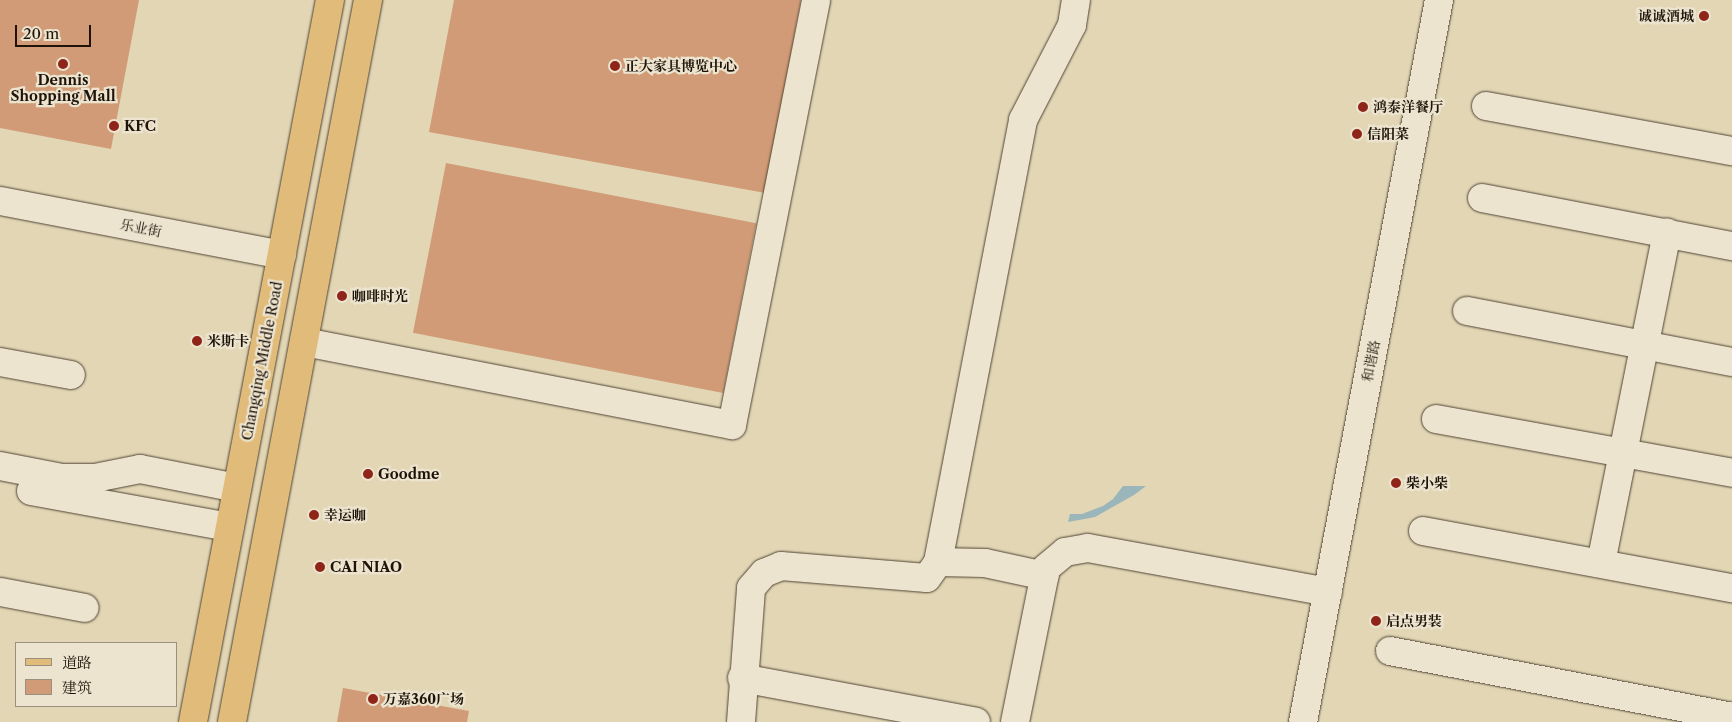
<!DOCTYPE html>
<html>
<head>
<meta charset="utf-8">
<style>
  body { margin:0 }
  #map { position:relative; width:1732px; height:722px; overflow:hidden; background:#e2d6b5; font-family:"Libre Caslon Text","Noto Serif SC",serif }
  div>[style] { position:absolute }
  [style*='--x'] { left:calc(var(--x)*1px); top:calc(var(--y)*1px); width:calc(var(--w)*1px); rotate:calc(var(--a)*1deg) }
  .water>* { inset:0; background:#9bb6ba }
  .building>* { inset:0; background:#d09b76; transform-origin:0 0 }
  .roads { filter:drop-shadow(0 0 1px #504434) drop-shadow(0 0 1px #504434) }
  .minor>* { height:28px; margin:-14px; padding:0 14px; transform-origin:14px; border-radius:14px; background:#ece4cf }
  .major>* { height:28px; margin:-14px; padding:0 14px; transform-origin:14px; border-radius:14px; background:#e1bb7a }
  .dots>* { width:14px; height:14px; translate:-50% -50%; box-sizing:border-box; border:2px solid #ece4cf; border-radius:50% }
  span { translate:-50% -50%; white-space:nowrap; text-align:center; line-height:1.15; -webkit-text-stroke:4.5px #ece4cf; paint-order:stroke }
  .poi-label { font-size:14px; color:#1f1309; font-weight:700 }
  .right { translate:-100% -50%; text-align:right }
  .left { translate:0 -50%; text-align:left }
  .street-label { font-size:14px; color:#1f1309 }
  .legend { position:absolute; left:15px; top:642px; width:162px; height:65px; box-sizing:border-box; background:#ece4cf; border:1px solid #9a9080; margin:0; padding:6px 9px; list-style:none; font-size:15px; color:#1f1309 }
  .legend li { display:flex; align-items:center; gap:10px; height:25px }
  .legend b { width:25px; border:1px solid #9a9080 }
  .scale { position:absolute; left:15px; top:25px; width:76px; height:22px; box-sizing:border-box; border:2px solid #1f1309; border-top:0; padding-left:6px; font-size:15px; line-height:18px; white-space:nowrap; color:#1f1309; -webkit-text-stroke:4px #ece4cf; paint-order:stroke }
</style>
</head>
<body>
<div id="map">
  <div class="water">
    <i style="clip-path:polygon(1123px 486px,1146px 486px,1134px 495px,1095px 517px,1068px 522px,1070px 514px,1082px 514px,1103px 506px,1113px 499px)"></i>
  </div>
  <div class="building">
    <i style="clip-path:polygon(0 0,139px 0,111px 149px,0 128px)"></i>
    <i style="clip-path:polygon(454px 0,801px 0,765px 193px,429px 132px)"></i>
    <i style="left:446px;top:163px;width:316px;height:173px;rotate:11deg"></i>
    <i style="clip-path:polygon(343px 688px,469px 711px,467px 722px,337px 722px)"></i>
  </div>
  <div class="roads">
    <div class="minor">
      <i style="--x:1486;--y:106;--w:250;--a:10.4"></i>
      <i style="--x:1482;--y:198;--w:255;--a:10.9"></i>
      <i style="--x:0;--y:201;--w:287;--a:10.8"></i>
      <i style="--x:1467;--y:311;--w:270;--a:10.9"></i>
      <i style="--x:304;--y:342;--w:436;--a:11"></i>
      <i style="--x:732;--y:425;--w:433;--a:-78.8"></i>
      <i style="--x:0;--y:362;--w:72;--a:10.4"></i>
      <i style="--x:1436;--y:419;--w:301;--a:10.3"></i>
      <i style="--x:0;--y:466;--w:63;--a:11"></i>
      <i style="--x:62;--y:478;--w:33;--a:0"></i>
      <i style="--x:95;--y:478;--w:46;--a:-11.3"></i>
      <i style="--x:140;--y:469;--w:99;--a:11.1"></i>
      <i style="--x:31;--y:491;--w:202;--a:10.3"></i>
      <i style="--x:1423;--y:531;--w:314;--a:10.5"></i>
      <i style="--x:938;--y:562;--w:47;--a:1.2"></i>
      <i style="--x:985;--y:563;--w:61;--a:12.2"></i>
      <i style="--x:1601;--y:563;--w:337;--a:-78.7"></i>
      <i style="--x:0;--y:592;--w:86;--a:10.7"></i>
      <i style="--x:1390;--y:651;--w:348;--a:10.9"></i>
      <i style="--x:742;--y:678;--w:238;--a:10.6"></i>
      <i style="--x:741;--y:722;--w:134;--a:-85.7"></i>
      <i style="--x:751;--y:588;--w:20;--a:-49"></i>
      <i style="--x:764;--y:573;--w:18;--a:-22"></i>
      <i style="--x:781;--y:566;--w:146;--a:4.7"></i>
      <i style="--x:927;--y:578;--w:19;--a:-55"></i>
      <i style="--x:938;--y:562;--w:450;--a:-79.1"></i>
      <i style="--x:1023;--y:120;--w:107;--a:-62.7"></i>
      <i style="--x:1072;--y:25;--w:25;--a:-81"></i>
      <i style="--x:1015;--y:722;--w:157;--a:-78.6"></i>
      <i style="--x:1046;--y:568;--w:25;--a:-40"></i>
      <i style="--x:1065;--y:552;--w:23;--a:-10"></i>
      <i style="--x:1088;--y:548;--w:244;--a:10.4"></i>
      <i style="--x:1303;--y:722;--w:735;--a:-79.33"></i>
    </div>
    <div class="major">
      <i style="--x:193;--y:722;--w:735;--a:-79.26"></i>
      <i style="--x:232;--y:722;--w:735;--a:-79.33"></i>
    </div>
  </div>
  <div class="dots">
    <i style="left:1704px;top:16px;background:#8f2418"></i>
    <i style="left:63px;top:64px;background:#8f2418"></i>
    <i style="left:615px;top:66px;background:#8f2418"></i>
    <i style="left:1363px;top:107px;background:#8f2418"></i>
    <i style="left:114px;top:126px;background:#8f2418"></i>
    <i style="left:1357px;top:134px;background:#8f2418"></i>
    <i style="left:342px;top:296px;background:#8f2418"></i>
    <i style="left:197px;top:341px;background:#8f2418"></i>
    <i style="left:368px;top:474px;background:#8f2418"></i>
    <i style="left:1396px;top:483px;background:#8f2418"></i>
    <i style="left:314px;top:515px;background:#8f2418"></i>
    <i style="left:320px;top:567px;background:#8f2418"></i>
    <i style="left:1376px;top:621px;background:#8f2418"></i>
    <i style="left:373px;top:699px;background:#8f2418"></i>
  </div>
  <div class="poi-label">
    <span class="right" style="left:1694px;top:16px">诚诚酒城</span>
    <span class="left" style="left:625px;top:66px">正大家具博览中心</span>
    <span style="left:63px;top:88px">Dennis<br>Shopping Mall</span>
    <span class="left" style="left:1373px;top:107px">鸿泰洋餐厅</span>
    <span class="left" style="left:124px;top:126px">KFC</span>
    <span class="left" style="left:1367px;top:134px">信阳菜</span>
    <span class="left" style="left:352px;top:296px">咖啡时光</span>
    <span class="left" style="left:207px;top:341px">米斯卡</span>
    <span class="left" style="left:378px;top:474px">Goodme</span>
    <span class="left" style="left:1406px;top:483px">柴小柴</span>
    <span class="left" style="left:324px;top:515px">幸运咖</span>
    <span class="left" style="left:330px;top:567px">CAI NIAO</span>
    <span class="left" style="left:1386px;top:621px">启点男装</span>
    <span class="left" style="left:383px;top:699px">万嘉360广场</span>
  </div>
  <div class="street-label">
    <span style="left:141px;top:228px;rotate:11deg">乐业街</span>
    <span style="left:262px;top:361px;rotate:-79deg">Changqing Middle Road</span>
    <span style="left:1371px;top:361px;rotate:-79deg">和谐路</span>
  </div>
  <ul class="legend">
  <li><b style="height:6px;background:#e1bb7a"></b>道路</li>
  <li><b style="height:14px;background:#d09b76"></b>建筑</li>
  </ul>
  <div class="scale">20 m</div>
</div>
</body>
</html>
